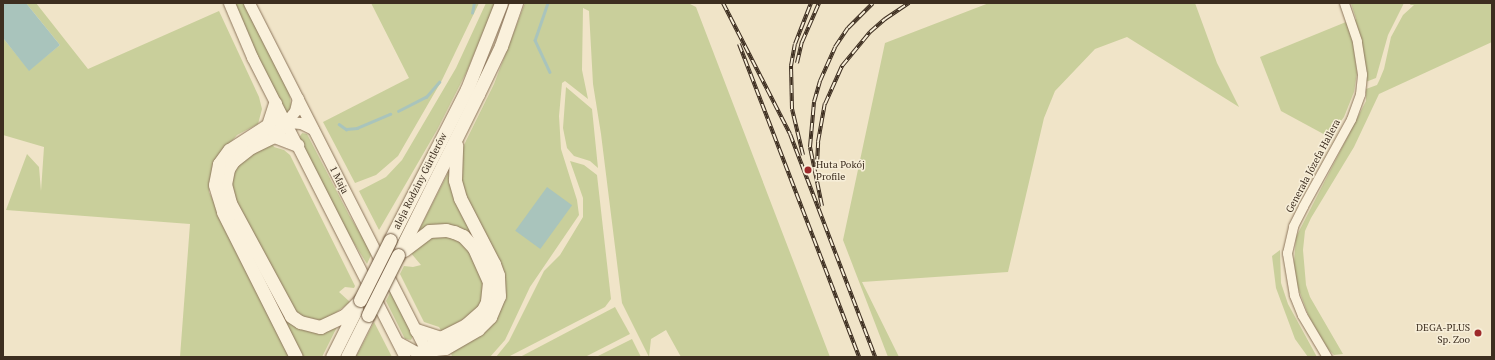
<!DOCTYPE html>
<html>
<head>
<meta charset="utf-8">
<style>
  body { margin:0 }
  #map { position:relative; width:1495px; height:360px; overflow:hidden; background:#f0e4c8; font-family:"PT Serif",serif }
  div>[style] { position:absolute }
  [style*='--x'] { left:calc(var(--x)*1px); top:calc(var(--y)*1px); width:calc(var(--w)*1px); rotate:calc(var(--a)*1deg) }
  .green>* { inset:0; background:#c9cf9b }
  .water>* { inset:0; background:#a9c4bc; transform-origin:0 0 }
  .stream>* { height:2.5px; margin:-1.25px; padding:0 1.25px; transform-origin:1.25px; border-radius:1.25px; background:#a9c4bc }
  .roads { filter:drop-shadow(0 0 1px #8d765c) drop-shadow(0 0 1px #8d765c) }
  .minor>* { height:9px; margin:-4.5px; padding:0 4.5px; transform-origin:4.5px; border-radius:4.5px; background:#faf1dc }
  .tertiary>* { height:11px; margin:-5.5px; padding:0 5.5px; transform-origin:5.5px; border-radius:5.5px; background:#faf1dc }
  .secondary>* { height:13px; margin:-6.5px; padding:0 6.5px; transform-origin:6.5px; border-radius:6.5px; background:#faf1dc }
  .rail>* { height:4px; margin-top:-2px; transform-origin:0; background:repeating-linear-gradient(90deg,#f7eed8 0 8px,#3d2e20 0 16px); box-sizing:border-box; border-block:1px solid #3d2e20 }
  .bridges { filter:drop-shadow(0 0 1px #6f573f) drop-shadow(0 0 1px #6f573f) }
  .secondary-bridge>* { height:13px; margin:-6.5px; padding:0 6.5px; transform-origin:6.5px; border-radius:6.5px; background:#faf1dc }
  .dots>* { width:11px; height:11px; translate:-50% -50%; box-sizing:border-box; border:2px solid #f7eed8; border-radius:50% }
  span { translate:-50% -50%; white-space:nowrap; text-align:center; line-height:1.15; -webkit-text-stroke:3px #f7eed8; paint-order:stroke }
  .poi-label { font-size:10px; color:#3d2e20 }
  .left { translate:0 -50%; text-align:left }
  .right { translate:-100% -50%; text-align:right }
  .street-label { font-size:10px; color:#3d2e20 }
  .frame { position:absolute; inset:0; border:4px solid #3d2e20; pointer-events:none }
</style>
</head>
<body>
<div id="map">
  <div class="green">
    <i style="clip-path:polygon(26px 3px,36px 3px,88px 69px,219px 11px,259px 97px,262px 109px,258px 124px,237px 135px,213px 163px,209px 192px,293px 357px,180px 357px,190px 224px,6px 210px,27px 154px,39px 167px,41px 191px,44px 147px,3px 135px,3px 38px,29px 70px,60px 45px)"></i>
    <i style="clip-path:polygon(234px 3px,244px 3px,289px 91px,291px 105px,288px 116px,250px 42px)"></i>
    <i style="clip-path:polygon(371px 3px,479px 3px,442px 80px,398px 156px,376px 175px,355px 183px,323px 122px,409px 78px)"></i>
    <i style="clip-path:polygon(486px 3px,495px 3px,467px 71px,437px 130px,379px 230px,359px 191px,386px 177px,402px 160px,456px 68px)"></i>
    <i style="clip-path:polygon(525px 3px,688px 3px,696px 7px,830px 357px,681px 357px,666px 330px,651px 339px,649px 357px,622px 303px,601px 134px,593px 84px,589px 11px,583px 8px,582px 70px,588px 99px,565px 81px,562px 83px,559px 116px,561px 149px,577px 200px,579px 215px,530px 287px,505px 340px,490px 357px,452px 357px,450px 349px,496px 317px,459px 180px,460px 153px,494px 84px)"></i>
    <i style="clip-path:polygon(989px 3px,1195px 3px,1217px 63px,1239px 107px,1127px 37px,1095px 49px,1055px 91px,1044px 118px,1008px 272px,862px 282px,899px 357px,888px 357px,843px 240px,885px 43px)"></i>
    <i style="clip-path:polygon(1351px 3px,1404px 3px,1388px 35px,1376px 78px,1363px 83px,1353px 22px,1356px 19px)"></i>
    <i style="clip-path:polygon(1411px 3px,1492px 3px,1492px 42px,1379px 94px,1354px 147px,1311px 218px,1305px 231px,1303px 250px,1306px 285px,1310px 297px,1343px 354px,1334px 355px,1328px 349px,1309px 317px,1297px 285px,1294px 263px,1296px 237px,1366px 101px,1366px 89px,1377px 85px,1379px 81px,1384px 69px,1391px 37px,1403px 15px,1414px 5px,1410px 5px)"></i>
    <i style="clip-path:polygon(1346px 22px,1353px 42px,1357px 73px,1354px 92px,1344px 117px,1329px 137px,1281px 111px,1260px 57px)"></i>
    <i style="clip-path:polygon(566px 87px,592px 109px,598px 168px,590px 161px,574px 156px,567px 148px,563px 128px)"></i>
    <i style="clip-path:polygon(302px 133px,307px 134px,349px 215px,372px 253px,367px 264px,344px 227px,299px 138px)"></i>
    <i style="clip-path:polygon(271px 141px,274px 147px,284px 150px,290px 155px,355px 286px,354px 288px,345px 287px,339px 292px,350px 302px,325px 321px,297px 316px,230px 191px,233px 166px)"></i>
    <i style="clip-path:polygon(570px 161px,584px 165px,597px 175px,611px 299px,605px 307px,508px 357px,496px 357px,509px 341px,544px 271px,560px 255px,583px 217px,583px 198px)"></i>
    <i style="clip-path:polygon(449px 171px,488px 261px,489px 306px,475px 243px,419px 230px)"></i>
    <i style="clip-path:polygon(223px 172px,283px 313px,338px 325px,322px 357px,301px 357px,219px 184px)"></i>
    <i style="clip-path:polygon(443px 234px,466px 244px,486px 288px,478px 310px,442px 332px,439px 327px,424px 322px,400px 274px,404px 266px,413px 267px,421px 265px,410px 252px,424px 238px)"></i>
    <i style="clip-path:polygon(1280px 250px,1281px 283px,1288px 304px,1317px 357px,1308px 357px,1295px 339px,1276px 288px,1272px 256px)"></i>
    <i style="clip-path:polygon(391px 291px,413px 336px,411px 340px,405px 339px,386px 301px)"></i>
    <i style="clip-path:polygon(615px 307px,630px 334px,585px 357px,520px 357px)"></i>
    <i style="clip-path:polygon(374px 322px,392px 357px,356px 357px)"></i>
    <i style="clip-path:polygon(632px 339px,641px 357px,596px 357px)"></i>
  </div>
  <div class="water">
    <i style="clip-path:polygon(3px 3px,26px 3px,60px 45px,29px 71px,3px 38px)"></i>
    <i style="left:547px;top:187px;width:31px;height:54px;rotate:36deg"></i>
  </div>
  <div class="stream">
    <i style="--x:548;--y:3;--w:39;--a:109"></i>
    <i style="--x:535;--y:40;--w:35;--a:65"></i>
    <i style="--x:472;--y:13;--w:10;--a:-79"></i>
    <i style="--x:398;--y:111;--w:31;--a:-27"></i>
    <i style="--x:426;--y:97;--w:20;--a:-49"></i>
    <i style="--x:339;--y:124;--w:9;--a:36"></i>
    <i style="--x:346;--y:129;--w:11;--a:-5"></i>
    <i style="--x:357;--y:128;--w:36;--a:-23"></i>
  </div>
  <div class="roads">
    <div class="minor">
      <i style="--x:1327;--y:357;--w:49;--a:-120.8"></i>
      <i style="--x:1302;--y:315;--w:22;--a:-112"></i>
      <i style="--x:1294;--y:295;--w:43;--a:-99.5"></i>
      <i style="--x:1287;--y:253;--w:28;--a:-77"></i>
      <i style="--x:1293;--y:226;--w:22;--a:-63"></i>
      <i style="--x:1303;--y:206;--w:99;--a:-61.1"></i>
      <i style="--x:1351;--y:119;--w:27;--a:-70"></i>
      <i style="--x:1360;--y:94;--w:20;--a:-84"></i>
      <i style="--x:1362;--y:74;--w:33;--a:-99"></i>
      <i style="--x:1357;--y:41;--w:40;--a:-108.9"></i>
    </div>
    <div class="tertiary">
      <i style="--x:229;--y:3;--w:59;--a:66.9"></i>
      <i style="--x:252;--y:57;--w:337;--a:63"></i>
      <i style="--x:249;--y:3;--w:397;--a:63"></i>
      <i style="--x:286;--y:122;--w:15;--a:4"></i>
      <i style="--x:301;--y:123;--w:13;--a:27"></i>
      <i style="--x:286;--y:122;--w:14;--a:-51"></i>
      <i style="--x:295;--y:111;--w:13;--a:-77"></i>
      <i style="--x:398;--y:342;--w:21;--a:29"></i>
      <i style="--x:416;--y:352;--w:10;--a:-11"></i>
    </div>
    <div class="secondary">
      <i style="--x:286;--y:122;--w:18;--a:131"></i>
      <i style="--x:274;--y:136;--w:25;--a:154"></i>
      <i style="--x:251;--y:147;--w:23;--a:142"></i>
      <i style="--x:233;--y:161;--w:9;--a:122"></i>
      <i style="--x:228;--y:169;--w:15;--a:101"></i>
      <i style="--x:225;--y:184;--w:20;--a:75"></i>
      <i style="--x:230;--y:203;--w:128;--a:61.6"></i>
      <i style="--x:291;--y:316;--w:11;--a:34"></i>
      <i style="--x:300;--y:322;--w:21;--a:14"></i>
      <i style="--x:320;--y:327;--w:26;--a:-25"></i>
      <i style="--x:344;--y:316;--w:23;--a:-45"></i>
      <i style="--x:286;--y:122;--w:18;--a:171"></i>
      <i style="--x:268;--y:125;--w:46;--a:147.3"></i>
      <i style="--x:229;--y:150;--w:17;--a:126"></i>
      <i style="--x:219;--y:164;--w:21;--a:101"></i>
      <i style="--x:215;--y:185;--w:28;--a:73"></i>
      <i style="--x:223;--y:212;--w:162;--a:63.3"></i>
      <i style="--x:268;--y:125;--w:23;--a:-72"></i>
      <i style="--x:274;--y:136;--w:25;--a:21"></i>
      <i style="--x:390;--y:240;--w:169;--a:-63"></i>
      <i style="--x:467;--y:89;--w:92;--a:-68.4"></i>
      <i style="--x:404;--y:250;--w:31;--a:-37"></i>
      <i style="--x:429;--y:231;--w:17;--a:-3"></i>
      <i style="--x:446;--y:230;--w:8;--a:14"></i>
      <i style="--x:454;--y:232;--w:10;--a:24"></i>
      <i style="--x:463;--y:236;--w:16;--a:47"></i>
      <i style="--x:474;--y:248;--w:37;--a:66"></i>
      <i style="--x:489;--y:282;--w:20;--a:96"></i>
      <i style="--x:487;--y:302;--w:9;--a:117"></i>
      <i style="--x:483;--y:310;--w:23;--a:139"></i>
      <i style="--x:466;--y:325;--w:29;--a:153"></i>
      <i style="--x:440;--y:338;--w:18;--a:139"></i>
      <i style="--x:398;--y:255;--w:180;--a:-63.6"></i>
      <i style="--x:478;--y:94;--w:53;--a:-64.4"></i>
      <i style="--x:501;--y:46;--w:46;--a:-70.8"></i>
      <i style="--x:416;--y:330;--w:25;--a:18"></i>
      <i style="--x:426;--y:350;--w:19;--a:-6"></i>
      <i style="--x:445;--y:348;--w:38;--a:-30"></i>
      <i style="--x:478;--y:329;--w:17;--a:-45"></i>
      <i style="--x:490;--y:317;--w:23;--a:-67"></i>
      <i style="--x:499;--y:296;--w:21;--a:-93"></i>
      <i style="--x:498;--y:275;--w:12;--a:-110"></i>
      <i style="--x:494;--y:264;--w:74;--a:-117.3"></i>
      <i style="--x:460;--y:198;--w:19;--a:-106"></i>
      <i style="--x:455;--y:180;--w:35;--a:-88"></i>
      <i style="--x:332;--y:357;--w:54;--a:-63.4"></i>
      <i style="--x:347;--y:357;--w:47;--a:-63.4"></i>
    </div>
  </div>
  <div class="rail">
    <i style="--x:723;--y:3;--w:147;--a:62.9"></i>
    <i style="--x:790;--y:134;--w:239;--a:69.1"></i>
    <i style="--x:739;--y:44;--w:335;--a:69"></i>
    <i style="--x:797;--y:63;--w:22;--a:-77"></i>
    <i style="--x:802;--y:42;--w:43;--a:-66.4"></i>
    <i style="--x:803;--y:155;--w:47;--a:-103.4"></i>
    <i style="--x:792;--y:109;--w:43;--a:-91.3"></i>
    <i style="--x:791;--y:66;--w:22;--a:-80"></i>
    <i style="--x:795;--y:44;--w:44;--a:-68.7"></i>
    <i style="--x:817;--y:164;--w:22;--a:-87"></i>
    <i style="--x:818;--y:142;--w:39;--a:-80"></i>
    <i style="--x:825;--y:104;--w:42;--a:-65.9"></i>
    <i style="--x:842;--y:66;--w:44;--a:-50.5"></i>
    <i style="--x:870;--y:32;--w:20;--a:-41"></i>
    <i style="--x:885;--y:19;--w:29;--a:-34"></i>
    <i style="--x:822;--y:206;--w:60;--a:-101.5"></i>
    <i style="--x:810;--y:147;--w:45;--a:-84.9"></i>
    <i style="--x:814;--y:102;--w:22;--a:-74"></i>
    <i style="--x:820;--y:81;--w:37;--a:-66"></i>
    <i style="--x:835;--y:47;--w:23;--a:-56"></i>
    <i style="--x:848;--y:28;--w:35;--a:-45"></i>
  </div>
  <div class="bridges">
    <div class="secondary-bridge">
      <i style="--x:360;--y:300;--w:67;--a:-63.4"></i>
      <i style="--x:368;--y:315;--w:67;--a:-63.4"></i>
    </div>
  </div>
  <div class="dots">
    <i style="left:808px;top:170px;background:#9e2a2b"></i>
    <i style="left:1478px;top:333px;background:#9e2a2b"></i>
  </div>
  <div class="poi-label">
    <span class="left" style="left:816px;top:170px">Huta Pokój<br>Profile</span>
    <span class="right" style="left:1470px;top:333px">DEGA-PLUS<br>Sp. Zoo</span>
  </div>
  <div class="street-label">
    <span style="left:1313px;top:166px;rotate:-62deg">Generała Józefa Hallera</span>
    <span style="left:339px;top:180px;rotate:63deg">1 Maja</span>
    <span style="left:420px;top:181px;rotate:-63deg">aleja Rodziny Gürtlerów</span>
  </div>
  <div class="frame"></div>
</div>
</body>
</html>
